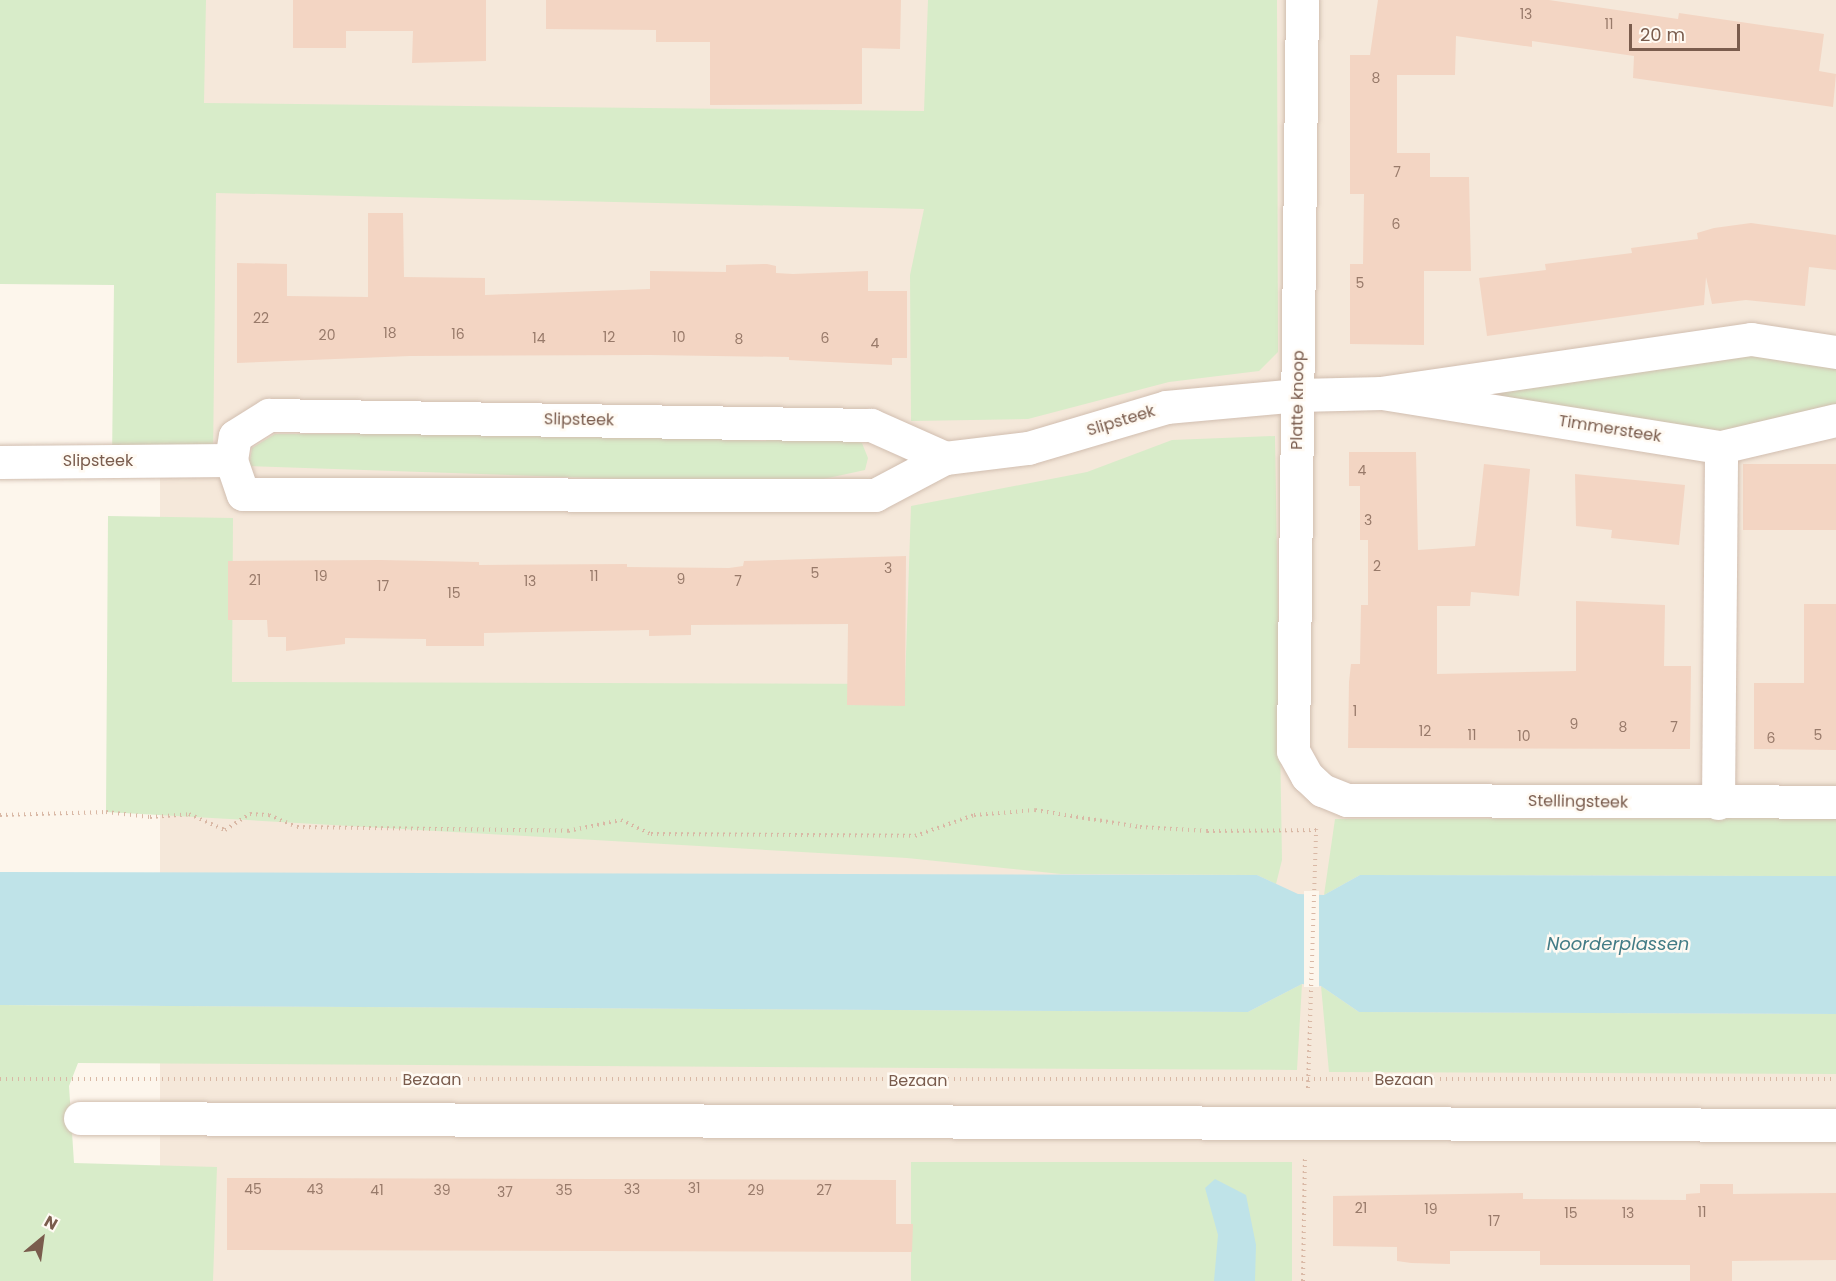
<!DOCTYPE html>
<html>
<head>
<meta charset="utf-8">
<style>
  body { margin:0 }
  #map { position:relative; width:1836px; height:1281px; overflow:hidden; background:#fdf6ec; font-family:Poppins,sans-serif }
  div>[style] { position:absolute }
  [style*='--x'] { left:calc(var(--x)*1px); top:calc(var(--y)*1px); width:calc(var(--w)*1px); rotate:calc(var(--a)*1deg) }
  .residential>* { inset:0; background:#f5e8da; transform-origin:0 0 }
  .green>* { inset:0; background:#d8ecc9; transform-origin:0 0 }
  .water>* { inset:0; background:#bfe3e8 }
  .pier>* { inset:0; background:#fdf6ec; transform-origin:0 0 }
  .building>* { inset:0; background:#f3d5c3; transform-origin:0 0 }
  .path>* { height:4px; margin-top:-2px; transform-origin:0; background:repeating-linear-gradient(90deg,#d9b8a5 0 1.5px,transparent 0 6px) }
  .roads { filter:drop-shadow(0 0 2px #d1beb0) drop-shadow(0 0 2px #d1beb0) }
  .minor>* { height:33px; margin:-16.5px; padding:0 16.5px; transform-origin:16.5px; border-radius:16.5px; background:#fff }
  span { translate:-50% -50%; white-space:nowrap; text-align:center; line-height:1.15; -webkit-text-stroke:5px #fffaf3; paint-order:stroke }
  .number-label { font-size:14px; color:#987a6a }
  .number-label span { -webkit-text-stroke-width:0 }
  .street-label { font-size:16px; color:#7a5c4d }
  .water-label { font-size:18px; color:#437c86; font-style:italic }
  .north { position:absolute; left:12px; top:1209px; width:60px; height:60px; -webkit-text-stroke:4px #fffaf3; paint-order:stroke; rotate:29deg; font-size:16px; font-weight:700; line-height:24px; text-align:center; color:#7a5c4d }
  .north::after { content:''; display:block; margin:auto; width:21px; height:27px; background:#7a5c4d; clip-path:polygon(50% 0,100% 100%,50% 72%,0 100%) }
  .scale { position:absolute; left:1629px; top:24px; width:111px; height:27px; box-sizing:border-box; border:3px solid #7a5c4d; border-top:0; padding-left:8px; font-size:18px; line-height:21px; white-space:nowrap; color:#7a5c4d; -webkit-text-stroke:4px #fffaf3; paint-order:stroke }
</style>
</head>
<body>
<div id="map">
  <div class="residential">
    <i style="left:160px;top:0;width:1676px;height:1281px"></i>
  </div>
  <div class="green">
    <i style="clip-path:polygon(0 0,206px 0,204px 103px,924px 111px,928px 0,1277px 0,1278px 352px,1259px 371px,1169px 382px,1028px 419px,911px 421px,910px 275px,924px 209px,216px 193px,213px 462px,112px 460px,114px 285px,0 284px)"></i>
    <i style="clip-path:polygon(1748px 355px,1836px 366px,1836px 409px,1709px 435px,1451px 393px)"></i>
    <i style="clip-path:polygon(767px 427px,814px 431px,862px 443px,868px 458px,865px 470px,796px 485px,249px 466px,252px 448px,275px 434px,623px 434px,766px 441px)"></i>
    <i style="clip-path:polygon(1275px 436px,1282px 860px,1276px 884px,1257px 875px,1061px 874px,907px 858px,106px 812px,108px 516px,233px 518px,232px 682px,905px 684px,911px 506px,1087px 472px,1172px 440px)"></i>
    <i style="clip-path:polygon(1836px 818px,1836px 876px,1360px 875px,1324px 895px,1335px 819px)"></i>
    <i style="clip-path:polygon(1302px 984px,1297px 1070px,78px 1063px,69px 1086px,74px 1163px,217px 1167px,213px 1281px,0 1281px,0 1005px,1248px 1012px)"></i>
    <i style="clip-path:polygon(1321px 986px,1359px 1012px,1836px 1014px,1836px 1074px,1329px 1072px)"></i>
    <i style="left:1292px;top:1162px;width:119px;height:381px;rotate:90deg"></i>
  </div>
  <div class="water">
    <i style="clip-path:polygon(0 872px,1257px 875px,1298px 894px,1324px 895px,1360px 875px,1836px 876px,1836px 1014px,1359px 1012px,1321px 986px,1302px 984px,1248px 1012px,0 1005px)"></i>
    <i style="clip-path:polygon(1215px 1179px,1246px 1195px,1256px 1245px,1255px 1281px,1214px 1281px,1218px 1235px,1205px 1188px)"></i>
  </div>
  <div class="pier">
    <i style="left:1304px;top:891px;width:15px;height:96px"></i>
  </div>
  <div class="building">
    <i style="clip-path:polygon(293px 0,486px 0,486px 61px,412px 63px,413px 31px,346px 31px,346px 48px,293px 48px)"></i>
    <i style="clip-path:polygon(546px 0,901px 0,900px 49px,862px 48px,862px 104px,710px 105px,710px 42px,656px 42px,656px 30px,546px 29px)"></i>
    <i style="clip-path:polygon(1378px 0,1549px 0,1678px 19px,1679px 13px,1824px 34px,1819px 71px,1836px 74px,1833px 107px,1633px 78px,1634px 56px,1532px 41px,1532px 47px,1456px 36px,1455px 75px,1397px 75px,1397px 153px,1430px 153px,1430px 177px,1469px 177px,1471px 271px,1424px 271px,1424px 345px,1350px 344px,1350px 264px,1363px 264px,1364px 194px,1350px 194px,1350px 55px,1370px 55px)"></i>
    <i style="clip-path:polygon(368px 213px,403px 213px,404px 277px,485px 278px,485px 295px,650px 289px,650px 271px,726px 272px,726px 265px,767px 264px,776px 266px,776px 273px,793px 274px,868px 271px,868px 291px,907px 291px,907px 358px,892px 358px,892px 365px,789px 360px,789px 357px,650px 355px,410px 356px,237px 363px,237px 263px,287px 264px,287px 296px,368px 297px)"></i>
    <i style="clip-path:polygon(1751px 223px,1836px 235px,1836px 270px,1809px 267px,1805px 306px,1746px 300px,1712px 304px,1706px 277px,1704px 305px,1487px 336px,1479px 278px,1546px 270px,1545px 264px,1632px 253px,1631px 248px,1698px 239px,1697px 233px,1714px 228px)"></i>
    <i style="clip-path:polygon(1349px 452px,1416px 452px,1418px 550px,1475px 546px,1484px 464px,1530px 469px,1519px 596px,1471px 592px,1470px 606px,1437px 606px,1437px 674px,1576px 671px,1576px 601px,1665px 605px,1664px 666px,1691px 666px,1690px 749px,1348px 748px,1349px 682px,1351px 664px,1360px 664px,1361px 605px,1368px 605px,1368px 540px,1360px 540px,1360px 486px,1349px 486px)"></i>
    <i style="left:1836px;top:464px;width:66px;height:93px;rotate:90deg"></i>
    <i style="clip-path:polygon(1575px 474px,1685px 485px,1679px 545px,1611px 538px,1612px 530px,1576px 526px)"></i>
    <i style="clip-path:polygon(906px 556px,905px 706px,847px 705px,848px 624px,691px 625px,691px 635px,649px 636px,649px 630px,484px 633px,484px 646px,426px 646px,426px 639px,345px 638px,345px 644px,286px 651px,286px 637px,268px 637px,267px 620px,228px 620px,228px 561px,380px 560px,479px 562px,479px 565px,627px 564px,627px 567px,729px 568px,743px 566px,744px 561px)"></i>
    <i style="clip-path:polygon(1804px 604px,1836px 604px,1836px 750px,1754px 749px,1754px 683px,1804px 683px)"></i>
    <i style="clip-path:polygon(227px 1178px,896px 1180px,896px 1224px,913px 1224px,912px 1252px,227px 1250px)"></i>
    <i style="clip-path:polygon(1700px 1184px,1733px 1184px,1733px 1194px,1836px 1193px,1836px 1260px,1732px 1261px,1732px 1281px,1690px 1281px,1690px 1265px,1540px 1265px,1540px 1251px,1450px 1251px,1450px 1264px,1411px 1263px,1397px 1261px,1397px 1247px,1333px 1246px,1333px 1196px,1523px 1193px,1523px 1199px,1686px 1200px,1686px 1194px,1700px 1193px)"></i>
  </div>
  <div class="path">
    <i style="--x:0;--y:815;--w:106;--a:-1.6"></i>
    <i style="--x:106;--y:812;--w:44;--a:6.5"></i>
    <i style="--x:150;--y:817;--w:39;--a:-4"></i>
    <i style="--x:189;--y:814;--w:39;--a:24"></i>
    <i style="--x:225;--y:830;--w:30;--a:-33"></i>
    <i style="--x:250;--y:814;--w:19;--a:3"></i>
    <i style="--x:269;--y:815;--w:30;--a:23"></i>
    <i style="--x:297;--y:827;--w:271;--a:0.8"></i>
    <i style="--x:568;--y:831;--w:54;--a:-11.7"></i>
    <i style="--x:621;--y:820;--w:33;--a:25"></i>
    <i style="--x:651;--y:834;--w:264;--a:0.4"></i>
    <i style="--x:915;--y:836;--w:63;--a:-19.6"></i>
    <i style="--x:974;--y:815;--w:61;--a:-4.7"></i>
    <i style="--x:1035;--y:810;--w:106;--a:9.2"></i>
    <i style="--x:1140;--y:827;--w:67;--a:3.4"></i>
    <i style="--x:1207;--y:831;--w:109;--a:-0.5"></i>
    <i style="--x:0;--y:1079;--w:1836;--a:0"></i>
    <i style="--x:1308;--y:1088;--w:259;--a:-88.2"></i>
    <i style="--x:1303;--y:1281;--w:122;--a:-89.1"></i>
  </div>
  <div class="roads">
    <div class="minor">
      <i style="--x:1302;--y:0;--w:751;--a:90.69"></i>
      <i style="--x:1293;--y:751;--w:29;--a:61"></i>
      <i style="--x:1307;--y:776;--w:21;--a:43"></i>
      <i style="--x:1322;--y:790;--w:27;--a:22"></i>
      <i style="--x:1347;--y:800;--w:489;--a:0.2"></i>
      <i style="--x:1836;--y:352;--w:86;--a:-171.3"></i>
      <i style="--x:1751;--y:339;--w:373;--a:171.7"></i>
      <i style="--x:1382;--y:393;--w:343;--a:9.1"></i>
      <i style="--x:1721;--y:447;--w:118;--a:-13.2"></i>
      <i style="--x:231;--y:460;--w:24;--a:-81"></i>
      <i style="--x:235;--y:436;--w:40;--a:-32"></i>
      <i style="--x:269;--y:415;--w:602;--a:0.95"></i>
      <i style="--x:871;--y:425;--w:81;--a:24"></i>
      <i style="--x:0;--y:462;--w:231;--a:-0.5"></i>
      <i style="--x:231;--y:460;--w:36;--a:71"></i>
      <i style="--x:243;--y:494;--w:632;--a:0.09"></i>
      <i style="--x:875;--y:495;--w:79;--a:-27.9"></i>
      <i style="--x:945;--y:458;--w:84;--a:-6.9"></i>
      <i style="--x:1028;--y:448;--w:144;--a:-16.5"></i>
      <i style="--x:1166;--y:407;--w:133;--a:-5.2"></i>
      <i style="--x:1298;--y:395;--w:84;--a:-1.4"></i>
      <i style="--x:1718;--y:803;--w:356;--a:-89.5"></i>
      <i style="--x:80;--y:1118;--w:1756;--a:0.23"></i>
    </div>
  </div>
  <div class="number-label">
    <span style="left:1526px;top:14px">13</span>
    <span style="left:1609px;top:24px">11</span>
    <span style="left:1376px;top:78px">8</span>
    <span style="left:1397px;top:172px">7</span>
    <span style="left:1396px;top:224px">6</span>
    <span style="left:1360px;top:283px">5</span>
    <span style="left:261px;top:318px">22</span>
    <span style="left:390px;top:333px">18</span>
    <span style="left:458px;top:334px">16</span>
    <span style="left:327px;top:335px">20</span>
    <span style="left:609px;top:337px">12</span>
    <span style="left:679px;top:337px">10</span>
    <span style="left:539px;top:338px">14</span>
    <span style="left:825px;top:338px">6</span>
    <span style="left:739px;top:339px">8</span>
    <span style="left:875px;top:343px">4</span>
    <span style="left:1362px;top:470px">4</span>
    <span style="left:1368px;top:520px">3</span>
    <span style="left:1377px;top:566px">2</span>
    <span style="left:888px;top:568px">3</span>
    <span style="left:815px;top:573px">5</span>
    <span style="left:321px;top:576px">19</span>
    <span style="left:594px;top:576px">11</span>
    <span style="left:681px;top:579px">9</span>
    <span style="left:255px;top:580px">21</span>
    <span style="left:530px;top:581px">13</span>
    <span style="left:738px;top:581px">7</span>
    <span style="left:383px;top:586px">17</span>
    <span style="left:454px;top:593px">15</span>
    <span style="left:1355px;top:711px">1</span>
    <span style="left:1574px;top:724px">9</span>
    <span style="left:1623px;top:727px">8</span>
    <span style="left:1674px;top:727px">7</span>
    <span style="left:1425px;top:731px">12</span>
    <span style="left:1472px;top:735px">11</span>
    <span style="left:1818px;top:735px">5</span>
    <span style="left:1524px;top:736px">10</span>
    <span style="left:1771px;top:738px">6</span>
    <span style="left:694px;top:1188px">31</span>
    <span style="left:253px;top:1189px">45</span>
    <span style="left:315px;top:1189px">43</span>
    <span style="left:632px;top:1189px">33</span>
    <span style="left:377px;top:1190px">41</span>
    <span style="left:442px;top:1190px">39</span>
    <span style="left:564px;top:1190px">35</span>
    <span style="left:756px;top:1190px">29</span>
    <span style="left:824px;top:1190px">27</span>
    <span style="left:505px;top:1192px">37</span>
    <span style="left:1361px;top:1208px">21</span>
    <span style="left:1431px;top:1209px">19</span>
    <span style="left:1702px;top:1212px">11</span>
    <span style="left:1571px;top:1213px">15</span>
    <span style="left:1628px;top:1213px">13</span>
    <span style="left:1494px;top:1221px">17</span>
  </div>
  <div class="street-label">
    <span style="left:1298px;top:400px;rotate:-89deg">Platte knoop</span>
    <span style="left:579px;top:420px;rotate:1deg">Slipsteek</span>
    <span style="left:1121px;top:421px;rotate:-17deg">Slipsteek</span>
    <span style="left:1610px;top:429px;rotate:9deg">Timmersteek</span>
    <span style="left:98px;top:461px">Slipsteek</span>
    <span style="left:1578px;top:802px;rotate:1deg">Stellingsteek</span>
    <span style="left:432px;top:1080px">Bezaan</span>
    <span style="left:1404px;top:1080px">Bezaan</span>
    <span style="left:918px;top:1081px">Bezaan</span>
  </div>
  <div class="water-label">
    <span style="left:1618px;top:944px">Noorderplassen</span>
  </div>
  <div class="north">N</div>
  <div class="scale">20 m</div>
</div>
</body>
</html>
